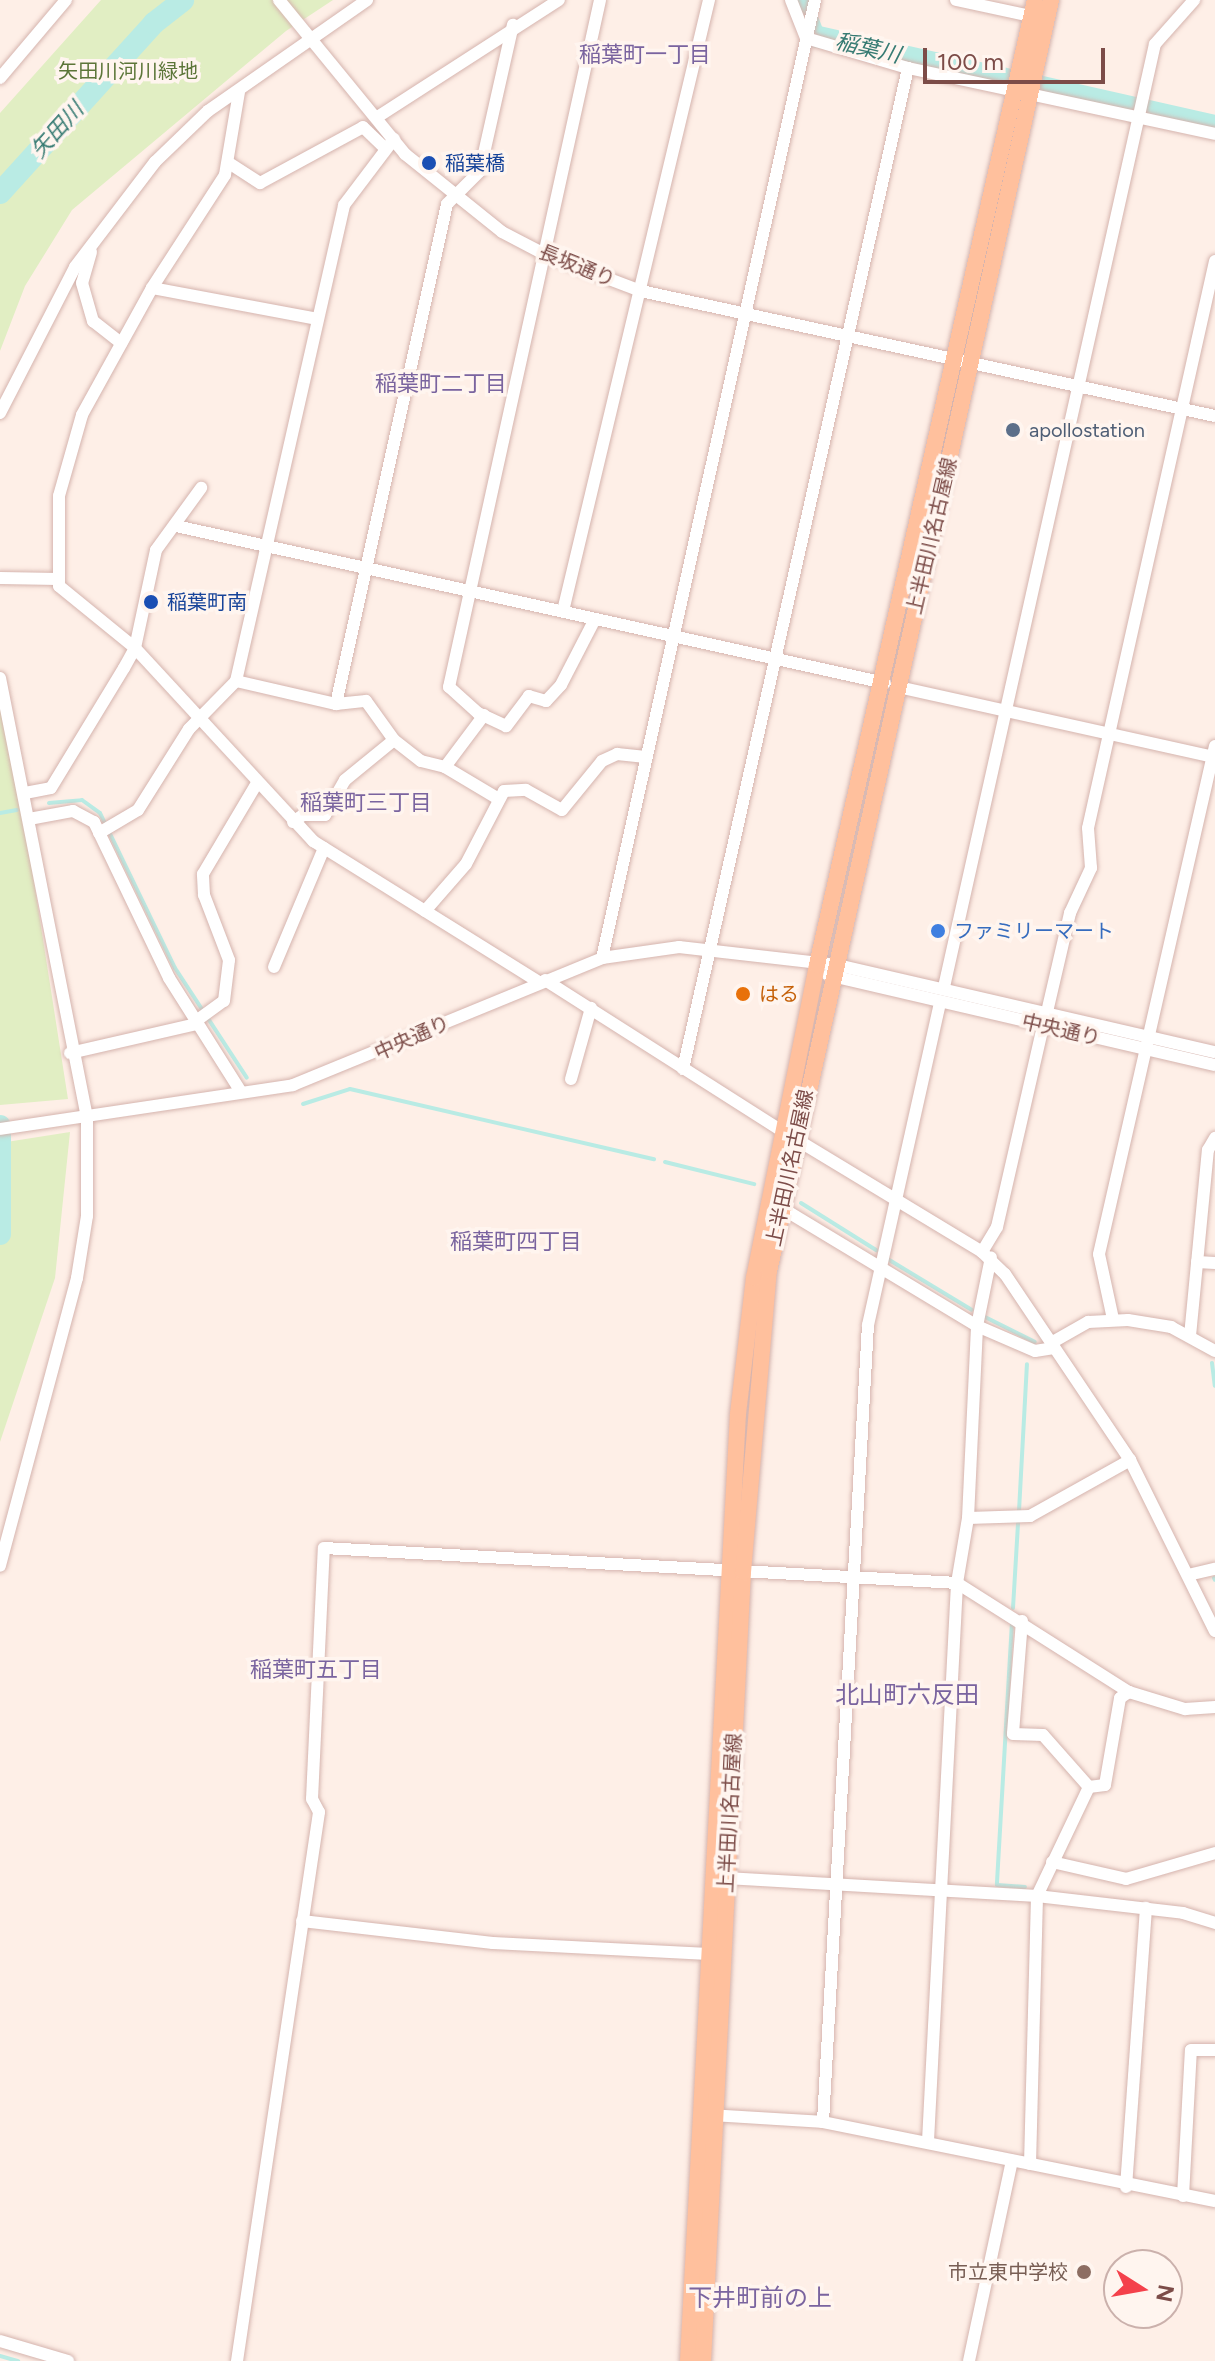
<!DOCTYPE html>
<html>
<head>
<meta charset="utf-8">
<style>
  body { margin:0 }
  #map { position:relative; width:1215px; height:2361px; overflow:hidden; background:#feefe7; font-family:Figtree,"Noto Sans JP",sans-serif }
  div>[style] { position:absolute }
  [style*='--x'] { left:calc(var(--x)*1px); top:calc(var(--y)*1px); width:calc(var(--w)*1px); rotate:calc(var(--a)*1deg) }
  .green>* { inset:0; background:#e1eec3 }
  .stream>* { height:4px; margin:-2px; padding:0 2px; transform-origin:2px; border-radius:2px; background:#b9ebe4 }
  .river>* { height:22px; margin:-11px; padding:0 11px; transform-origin:11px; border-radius:11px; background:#b9ebe4 }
  .roads { filter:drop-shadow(0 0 2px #d5b4ae) drop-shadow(0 0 2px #d5b4ae) }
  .minor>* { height:12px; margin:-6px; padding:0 6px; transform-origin:6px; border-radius:6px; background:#fff }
  .major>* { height:16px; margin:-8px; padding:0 8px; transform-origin:8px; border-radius:8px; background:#ffc09d }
  .dots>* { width:22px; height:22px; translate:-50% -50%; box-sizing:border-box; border:4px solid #fff5ef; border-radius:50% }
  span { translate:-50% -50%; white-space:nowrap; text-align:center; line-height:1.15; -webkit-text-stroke:7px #fff5ef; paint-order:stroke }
  .park-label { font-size:20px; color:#5c7639 }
  .transit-label { font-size:20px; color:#164399 }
  .left { translate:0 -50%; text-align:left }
  .street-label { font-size:20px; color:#7c4c48 }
  .service-label { font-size:20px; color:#4e5e75 }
  .shop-label { font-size:20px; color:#366cbe }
  .food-label { font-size:20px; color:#c56008 }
  .education-label { font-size:20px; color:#785e54 }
  .right { translate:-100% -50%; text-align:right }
  .water-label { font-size:22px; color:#377b73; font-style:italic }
  .neighbourhood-label { font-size:22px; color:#7a649f }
  .quarter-label { font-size:24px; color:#7a649f }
  .north { position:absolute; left:1103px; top:2249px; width:80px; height:80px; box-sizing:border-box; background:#fff5ef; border:2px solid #cbb1ac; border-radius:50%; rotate:101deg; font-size:22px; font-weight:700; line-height:32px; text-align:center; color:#7c4c48 }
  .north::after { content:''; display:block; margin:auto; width:28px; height:36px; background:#f4414b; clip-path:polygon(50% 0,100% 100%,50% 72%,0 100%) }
  .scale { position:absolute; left:923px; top:48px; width:182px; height:36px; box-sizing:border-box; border:4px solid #7c4c48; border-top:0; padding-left:10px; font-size:24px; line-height:28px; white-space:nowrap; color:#7c4c48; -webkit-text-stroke:6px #fff5ef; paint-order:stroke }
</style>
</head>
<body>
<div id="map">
  <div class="green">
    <i style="clip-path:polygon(101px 0,333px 0,286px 31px,72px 210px,25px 286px,0 351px,0 113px)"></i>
    <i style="clip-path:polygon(0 704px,18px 780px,68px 1099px,0 1105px)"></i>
    <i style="clip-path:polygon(70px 1132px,55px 1278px,0 1442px,0 1143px)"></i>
  </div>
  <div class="stream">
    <i style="--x:49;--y:803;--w:33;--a:-5"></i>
    <i style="--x:82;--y:800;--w:22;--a:36"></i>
    <i style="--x:100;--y:813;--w:172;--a:64.2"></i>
    <i style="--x:175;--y:968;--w:131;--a:56.8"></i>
    <i style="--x:0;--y:813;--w:17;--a:-10"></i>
    <i style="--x:303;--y:1104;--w:49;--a:-17.7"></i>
    <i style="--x:350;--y:1089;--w:312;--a:13"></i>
    <i style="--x:665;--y:1162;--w:92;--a:13.9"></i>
    <i style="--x:801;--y:1203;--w:89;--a:32.1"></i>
    <i style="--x:886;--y:1258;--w:100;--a:31.2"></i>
    <i style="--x:981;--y:1315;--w:60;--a:26.6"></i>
    <i style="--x:1212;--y:1363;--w:23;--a:83"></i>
    <i style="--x:1019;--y:1511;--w:147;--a:-86.9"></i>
    <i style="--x:1214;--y:1578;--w:2;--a:63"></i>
    <i style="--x:1013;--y:1608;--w:85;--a:-86.6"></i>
    <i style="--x:1012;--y:1622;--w:263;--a:93.3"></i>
    <i style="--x:997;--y:1885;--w:28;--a:4"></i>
    <i style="--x:0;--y:2356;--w:19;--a:16"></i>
  </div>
  <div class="river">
    <i style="--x:800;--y:0;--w:39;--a:69"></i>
    <i style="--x:814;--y:36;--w:198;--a:12.6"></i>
    <i style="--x:1042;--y:87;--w:177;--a:12.7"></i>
    <i style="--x:0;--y:193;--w:229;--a:-47.8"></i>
    <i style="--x:154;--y:23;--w:37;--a:-38"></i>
    <i style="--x:0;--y:1126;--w:108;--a:90"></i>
  </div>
  <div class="roads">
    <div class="minor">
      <i style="--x:279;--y:0;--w:199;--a:50.7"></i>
      <i style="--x:405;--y:154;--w:124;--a:38.8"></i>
      <i style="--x:502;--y:232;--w:50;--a:27.6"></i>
      <i style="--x:546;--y:255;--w:102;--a:20.8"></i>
      <i style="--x:641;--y:291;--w:587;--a:12.29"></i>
      <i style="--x:791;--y:0;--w:41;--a:68.5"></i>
      <i style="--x:956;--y:0;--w:77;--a:12"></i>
      <i style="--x:806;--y:38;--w:106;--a:16.4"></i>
      <i style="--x:908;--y:68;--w:314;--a:12.1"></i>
      <i style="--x:0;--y:78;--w:102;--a:-49.8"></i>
      <i style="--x:239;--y:92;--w:84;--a:99.6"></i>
      <i style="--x:225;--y:175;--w:135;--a:122.9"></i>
      <i style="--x:152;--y:288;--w:145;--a:118.9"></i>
      <i style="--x:82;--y:415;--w:84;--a:105.9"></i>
      <i style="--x:59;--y:496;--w:90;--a:90"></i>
      <i style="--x:59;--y:586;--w:98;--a:39.2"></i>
      <i style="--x:135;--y:648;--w:263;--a:47.3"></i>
      <i style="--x:313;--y:841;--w:266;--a:32"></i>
      <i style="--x:379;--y:116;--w:214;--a:-32.8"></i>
      <i style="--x:229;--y:163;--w:37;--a:33"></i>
      <i style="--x:260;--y:183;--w:117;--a:-28.5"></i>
      <i style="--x:363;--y:127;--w:28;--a:44"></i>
      <i style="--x:91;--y:252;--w:32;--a:106"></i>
      <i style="--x:82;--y:283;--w:40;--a:74"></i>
      <i style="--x:93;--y:321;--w:36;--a:38"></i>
      <i style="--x:152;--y:288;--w:168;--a:10.6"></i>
      <i style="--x:0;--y:413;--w:164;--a:-62.8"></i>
      <i style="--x:75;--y:267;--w:132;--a:-52.7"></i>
      <i style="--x:155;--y:162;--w:74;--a:-43.9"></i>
      <i style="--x:208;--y:111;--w:194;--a:-34.9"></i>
      <i style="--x:176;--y:526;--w:726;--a:12.49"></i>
      <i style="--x:0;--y:578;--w:58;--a:1"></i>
      <i style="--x:563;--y:611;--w:628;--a:-76.56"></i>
      <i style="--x:595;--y:619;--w:74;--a:117.3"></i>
      <i style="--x:561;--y:685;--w:22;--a:133"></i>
      <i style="--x:546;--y:701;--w:18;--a:-164"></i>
      <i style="--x:529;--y:696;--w:38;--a:127"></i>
      <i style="--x:506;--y:726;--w:31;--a:-155"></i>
      <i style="--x:478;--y:713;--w:39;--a:-138"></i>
      <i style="--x:449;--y:687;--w:703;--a:-77.6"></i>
      <i style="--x:0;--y:678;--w:447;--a:78.8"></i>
      <i style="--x:87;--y:1116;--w:100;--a:90"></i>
      <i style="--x:87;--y:1216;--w:63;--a:99.2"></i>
      <i style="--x:77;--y:1278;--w:298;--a:105"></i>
      <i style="--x:236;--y:681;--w:103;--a:13"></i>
      <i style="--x:336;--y:704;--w:30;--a:-6"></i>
      <i style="--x:366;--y:701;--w:48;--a:54.3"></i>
      <i style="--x:394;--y:740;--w:34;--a:38"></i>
      <i style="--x:421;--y:761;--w:25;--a:14"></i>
      <i style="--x:445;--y:767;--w:61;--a:30.8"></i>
      <i style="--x:898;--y:687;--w:325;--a:12.5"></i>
      <i style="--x:336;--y:704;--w:512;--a:-77.48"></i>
      <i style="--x:447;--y:204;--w:47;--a:-45"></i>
      <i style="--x:480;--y:171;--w:150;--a:-77.3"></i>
      <i style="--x:445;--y:767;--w:65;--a:-53.1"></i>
      <i style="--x:25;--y:793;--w:26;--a:-11"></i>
      <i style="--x:51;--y:788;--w:140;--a:-58.7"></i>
      <i style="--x:124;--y:668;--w:23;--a:-61"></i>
      <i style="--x:135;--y:648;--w:100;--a:-77.9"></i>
      <i style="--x:156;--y:550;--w:77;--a:-54"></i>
      <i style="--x:29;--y:819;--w:45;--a:-10.3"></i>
      <i style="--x:73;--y:811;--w:24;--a:28"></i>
      <i style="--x:94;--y:822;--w:173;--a:64.3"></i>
      <i style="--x:169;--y:978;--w:135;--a:57.7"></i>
      <i style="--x:293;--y:822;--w:12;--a:-35"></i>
      <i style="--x:303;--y:815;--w:22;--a:0"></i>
      <i style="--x:325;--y:815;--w:40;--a:-60.3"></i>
      <i style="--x:345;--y:780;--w:63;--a:-39.2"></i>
      <i style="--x:99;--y:833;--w:45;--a:-30.5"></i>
      <i style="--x:138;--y:810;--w:96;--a:-57.8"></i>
      <i style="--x:189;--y:729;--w:67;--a:-45.6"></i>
      <i style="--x:236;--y:681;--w:488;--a:-77.2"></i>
      <i style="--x:344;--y:205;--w:83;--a:-52.9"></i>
      <i style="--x:425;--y:911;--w:62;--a:-48.9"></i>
      <i style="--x:466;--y:864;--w:82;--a:-62.5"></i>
      <i style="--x:504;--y:791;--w:22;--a:-3"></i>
      <i style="--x:526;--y:790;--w:41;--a:29.1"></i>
      <i style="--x:562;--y:810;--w:63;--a:-50.8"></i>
      <i style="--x:602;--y:761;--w:17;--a:-25"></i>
      <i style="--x:617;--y:754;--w:29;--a:6"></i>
      <i style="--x:602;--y:958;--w:981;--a:-77.46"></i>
      <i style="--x:274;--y:967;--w:129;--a:-67.2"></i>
      <i style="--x:828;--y:975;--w:397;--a:13.1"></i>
      <i style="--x:545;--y:980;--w:281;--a:32.5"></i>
      <i style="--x:944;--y:987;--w:966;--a:-77.39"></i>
      <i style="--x:1155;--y:44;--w:59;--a:-48.4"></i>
      <i style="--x:1047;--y:1012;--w:102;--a:-76.9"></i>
      <i style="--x:1070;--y:913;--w:50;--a:-65"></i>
      <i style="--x:1091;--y:868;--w:40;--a:-94.3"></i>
      <i style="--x:1088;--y:828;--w:581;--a:-77.37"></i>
      <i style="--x:196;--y:1021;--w:34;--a:-36"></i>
      <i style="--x:224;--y:1001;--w:41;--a:-83"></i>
      <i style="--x:229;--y:960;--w:70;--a:-111"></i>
      <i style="--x:204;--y:895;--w:21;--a:-93"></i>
      <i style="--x:203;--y:874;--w:106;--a:-59.3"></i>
      <i style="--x:70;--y:1053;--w:130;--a:-12.9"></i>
      <i style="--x:683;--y:1069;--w:1026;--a:-77.33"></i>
      <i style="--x:571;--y:1079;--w:74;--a:-74.3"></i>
      <i style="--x:0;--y:1129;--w:296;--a:-8.5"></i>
      <i style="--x:293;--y:1085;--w:334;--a:-22.3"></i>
      <i style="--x:602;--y:958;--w:78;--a:-8.1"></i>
      <i style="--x:679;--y:947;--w:159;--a:6.5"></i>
      <i style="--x:837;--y:965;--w:388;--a:13"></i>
      <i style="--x:794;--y:1138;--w:220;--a:31.2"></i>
      <i style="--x:982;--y:1252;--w:32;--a:44"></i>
      <i style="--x:1005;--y:1274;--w:224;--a:56.1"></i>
      <i style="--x:1130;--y:1460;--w:191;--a:63.6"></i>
      <i style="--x:780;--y:1207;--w:230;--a:31.1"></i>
      <i style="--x:977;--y:1326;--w:63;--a:23.3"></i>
      <i style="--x:1035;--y:1351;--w:19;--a:-9"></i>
      <i style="--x:982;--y:1252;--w:29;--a:-59"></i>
      <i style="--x:997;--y:1227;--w:206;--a:-77.1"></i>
      <i style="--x:1197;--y:1262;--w:18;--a:3"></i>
      <i style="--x:1113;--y:1319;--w:66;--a:-102.2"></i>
      <i style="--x:1099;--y:1254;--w:521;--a:-77.14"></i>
      <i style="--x:1190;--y:1336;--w:187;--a:-84.5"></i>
      <i style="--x:1208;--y:1150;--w:14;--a:-60"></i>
      <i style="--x:1051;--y:1343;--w:43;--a:-29.6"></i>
      <i style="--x:1088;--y:1322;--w:40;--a:-2.9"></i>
      <i style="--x:1128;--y:1320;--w:44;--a:9.2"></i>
      <i style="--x:1171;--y:1327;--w:50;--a:28.6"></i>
      <i style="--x:968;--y:1518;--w:62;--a:-1.8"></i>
      <i style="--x:1030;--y:1516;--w:115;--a:-29.2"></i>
      <i style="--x:1188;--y:1575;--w:28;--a:-13"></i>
      <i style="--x:1022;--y:1621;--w:113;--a:94.6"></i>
      <i style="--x:1013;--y:1734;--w:30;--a:2"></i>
      <i style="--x:1043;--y:1735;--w:69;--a:48.5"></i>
      <i style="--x:1052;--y:1862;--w:76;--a:12.9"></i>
      <i style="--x:1126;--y:1879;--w:93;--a:-16.3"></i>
      <i style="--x:726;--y:1878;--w:312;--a:3.3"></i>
      <i style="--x:1037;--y:1896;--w:147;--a:6.6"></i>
      <i style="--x:1183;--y:1913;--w:34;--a:17"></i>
      <i style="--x:302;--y:1921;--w:192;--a:6.6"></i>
      <i style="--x:493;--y:1943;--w:216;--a:2.9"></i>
      <i style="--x:710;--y:2115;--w:113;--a:3.5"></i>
      <i style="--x:823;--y:2122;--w:400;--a:11.4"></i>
      <i style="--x:823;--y:2122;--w:798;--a:-86.77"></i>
      <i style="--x:868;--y:1325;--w:330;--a:-77.4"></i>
      <i style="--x:928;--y:2141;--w:559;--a:-87.02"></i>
      <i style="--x:957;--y:1583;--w:66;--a:-80.4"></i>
      <i style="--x:968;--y:1518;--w:192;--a:-87.3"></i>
      <i style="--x:977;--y:1326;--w:70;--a:-78.5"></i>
      <i style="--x:1030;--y:2164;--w:268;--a:-88.5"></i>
      <i style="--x:1037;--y:1896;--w:121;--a:-64.5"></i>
      <i style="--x:1089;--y:1787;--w:16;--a:-7"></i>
      <i style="--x:1105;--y:1785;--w:88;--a:-80.2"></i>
      <i style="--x:1120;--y:1698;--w:11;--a:-34"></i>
      <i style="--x:1126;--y:2187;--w:280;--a:-85.9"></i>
      <i style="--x:1183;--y:2196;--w:146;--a:-86.9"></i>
      <i style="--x:1191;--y:2050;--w:24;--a:0"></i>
      <i style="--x:0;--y:2341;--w:71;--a:16.4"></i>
      <i style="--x:237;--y:2361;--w:555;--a:-81.5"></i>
      <i style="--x:319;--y:1812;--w:15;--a:-118"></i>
      <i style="--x:312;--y:1799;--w:251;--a:-87.3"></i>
      <i style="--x:324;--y:1548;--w:634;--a:3.16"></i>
      <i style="--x:957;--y:1583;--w:204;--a:32.4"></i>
      <i style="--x:1129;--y:1692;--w:59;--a:16.9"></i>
      <i style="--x:1185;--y:1709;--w:30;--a:-4"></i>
      <i style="--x:969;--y:2361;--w:205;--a:-77.9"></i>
    </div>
    <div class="major">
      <i style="--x:688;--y:2361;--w:948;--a:-86.98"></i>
      <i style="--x:738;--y:1414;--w:137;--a:-83.3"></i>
      <i style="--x:754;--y:1278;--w:319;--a:-78.6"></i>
      <i style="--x:817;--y:965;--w:989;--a:-77.27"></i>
      <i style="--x:703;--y:2361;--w:790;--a:-87.1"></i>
      <i style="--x:743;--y:1572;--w:302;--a:-85.1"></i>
      <i style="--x:769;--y:1271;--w:1302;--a:-77.49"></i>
    </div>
  </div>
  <div class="dots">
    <i style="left:429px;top:163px;background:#1a4fb4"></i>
    <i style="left:1013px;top:430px;background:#5c6f8a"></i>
    <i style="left:151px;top:602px;background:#1a4fb4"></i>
    <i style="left:938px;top:931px;background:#3f7fe0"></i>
    <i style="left:743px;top:994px;background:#e8710a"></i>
    <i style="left:1084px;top:2272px;background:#8d6e63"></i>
  </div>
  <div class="park-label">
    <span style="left:128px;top:71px">矢田川河川緑地</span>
  </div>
  <div class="transit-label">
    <span class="left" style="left:445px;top:163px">稲葉橋</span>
    <span class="left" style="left:167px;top:602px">稲葉町南</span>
  </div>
  <div class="street-label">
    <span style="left:577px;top:266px;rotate:22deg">長坂通り</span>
    <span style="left:932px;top:536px;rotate:-77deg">上半田川名古屋線</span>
    <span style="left:1061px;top:1030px;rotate:13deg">中央通り</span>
    <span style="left:412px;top:1038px;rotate:-24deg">中央通り</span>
    <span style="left:790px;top:1168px;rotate:-78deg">上半田川名古屋線</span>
    <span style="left:730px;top:1813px;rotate:-87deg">上半田川名古屋線</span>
  </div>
  <div class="service-label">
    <span class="left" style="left:1029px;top:430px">apollostation</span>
  </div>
  <div class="shop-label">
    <span class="left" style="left:954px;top:931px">ファミリーマート</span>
  </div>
  <div class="food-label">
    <span class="left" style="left:759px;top:994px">はる</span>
  </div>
  <div class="education-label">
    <span class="right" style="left:1068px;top:2272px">市立東中学校</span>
  </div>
  <div class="water-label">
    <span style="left:868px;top:48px;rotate:13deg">稲葉川</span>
    <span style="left:57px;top:130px;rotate:-48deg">矢田川</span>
  </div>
  <div class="neighbourhood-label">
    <span style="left:645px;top:55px">稲葉町一丁目</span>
    <span style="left:441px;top:384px">稲葉町二丁目</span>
    <span style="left:366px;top:803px">稲葉町三丁目</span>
    <span style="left:516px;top:1242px">稲葉町四丁目</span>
    <span style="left:316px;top:1670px">稲葉町五丁目</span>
  </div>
  <div class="quarter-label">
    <span style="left:907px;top:1695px">北山町六反田</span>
    <span style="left:760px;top:2298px">下井町前の上</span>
  </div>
  <div class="north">N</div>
  <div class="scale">100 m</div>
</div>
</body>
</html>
